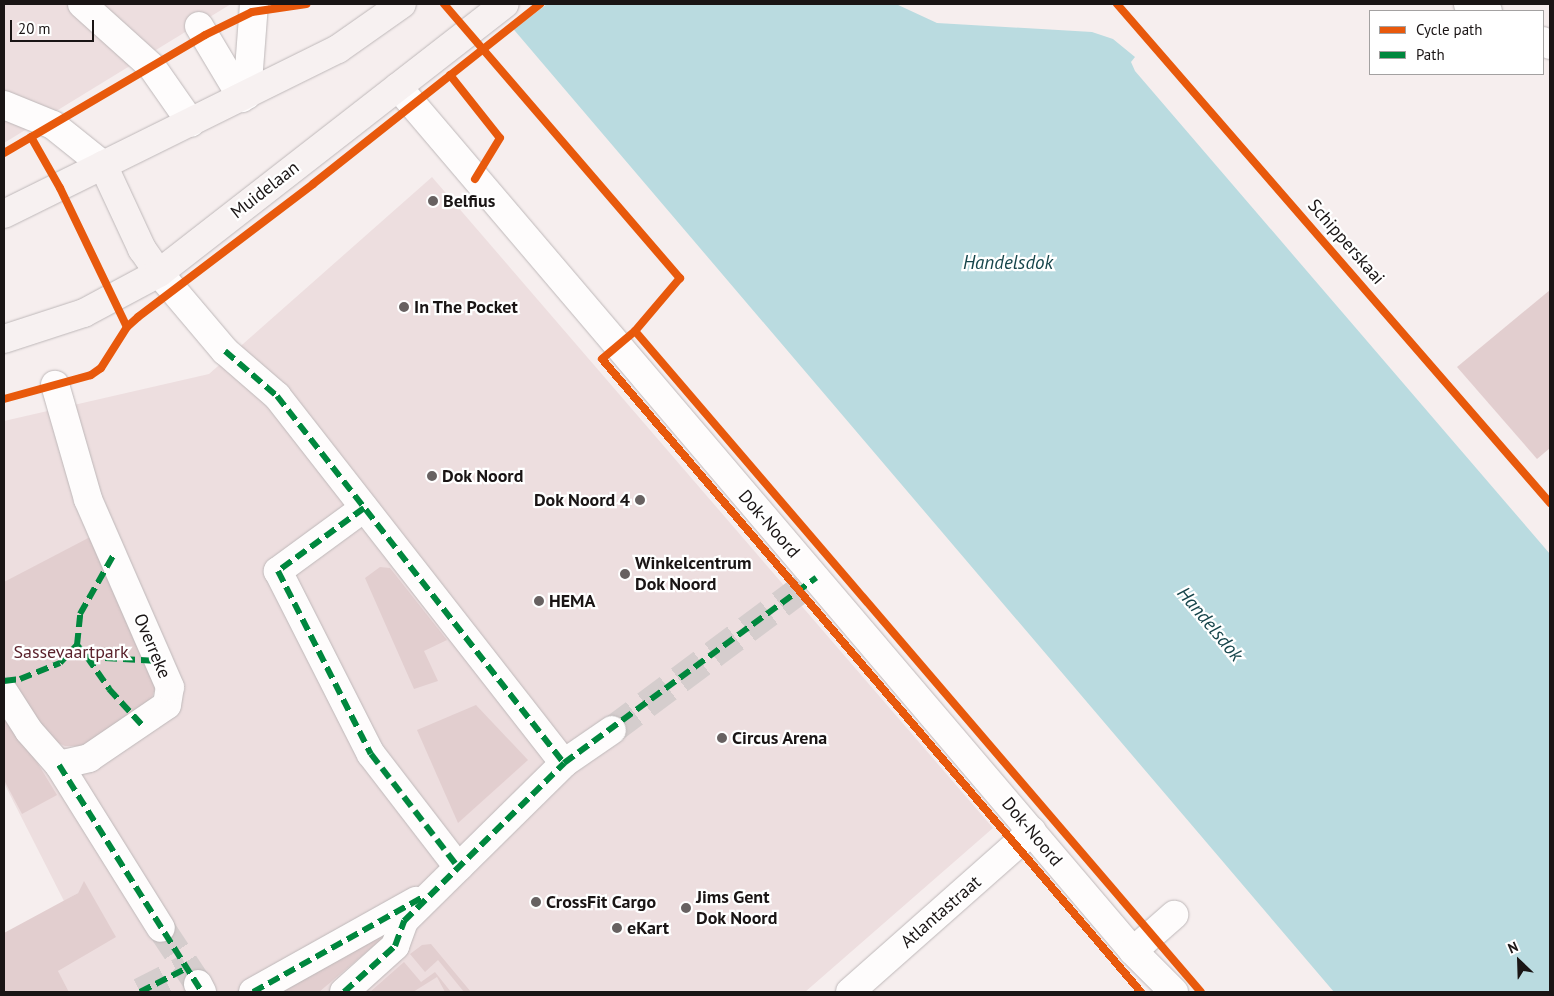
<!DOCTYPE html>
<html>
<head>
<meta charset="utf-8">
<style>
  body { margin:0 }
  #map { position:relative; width:1554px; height:996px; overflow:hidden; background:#f6eeee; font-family:"PT Sans",sans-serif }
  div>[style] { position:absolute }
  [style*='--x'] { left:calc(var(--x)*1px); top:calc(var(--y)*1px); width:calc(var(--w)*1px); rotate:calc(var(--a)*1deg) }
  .built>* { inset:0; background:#eddedf }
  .green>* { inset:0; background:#e2cecf }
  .water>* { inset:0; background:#badbe0 }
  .pier>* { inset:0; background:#f6eeee }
  .minor-tunnel>* { height:28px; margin-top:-14px; transform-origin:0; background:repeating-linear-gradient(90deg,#d5cdcd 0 28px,transparent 0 42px) }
  .roads { filter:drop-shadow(0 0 1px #beb8b9) drop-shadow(0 0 1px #beb8b9) }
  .minor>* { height:28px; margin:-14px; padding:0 14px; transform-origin:14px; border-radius:14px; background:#fefcfc }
  .major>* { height:28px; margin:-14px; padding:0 14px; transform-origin:14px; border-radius:14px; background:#f7f1f1 }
  .quiet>* { height:6px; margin-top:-3px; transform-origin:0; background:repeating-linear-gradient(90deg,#00873e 0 12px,transparent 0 18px) }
  .cycleway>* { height:8px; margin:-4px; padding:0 4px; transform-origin:4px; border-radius:4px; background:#e8590c }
  .dots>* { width:14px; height:14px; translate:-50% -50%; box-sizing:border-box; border:2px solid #fff; border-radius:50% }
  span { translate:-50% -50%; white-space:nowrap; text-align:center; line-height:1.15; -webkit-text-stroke:4.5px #fff; paint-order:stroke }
  .street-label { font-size:18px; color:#1a1515 }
  .poi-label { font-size:18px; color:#1a1515; font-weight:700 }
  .left { translate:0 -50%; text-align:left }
  .right { translate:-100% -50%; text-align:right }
  .park-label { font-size:18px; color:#5b222c }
  .water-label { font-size:19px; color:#17454b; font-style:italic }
  .frame { position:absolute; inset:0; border:5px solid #1a1515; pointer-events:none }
  .legend { position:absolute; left:1369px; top:10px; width:175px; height:65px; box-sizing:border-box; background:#fff; border:1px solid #a3a1a1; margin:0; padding:6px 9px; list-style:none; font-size:15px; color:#1a1515 }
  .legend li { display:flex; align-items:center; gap:10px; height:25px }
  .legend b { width:25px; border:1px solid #a3a1a1 }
  .north { position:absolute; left:1494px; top:936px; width:50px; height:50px; -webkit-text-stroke:4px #fff; paint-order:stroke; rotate:336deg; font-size:14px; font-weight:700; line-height:20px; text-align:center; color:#1a1515 }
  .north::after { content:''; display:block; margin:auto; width:18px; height:22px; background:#1a1515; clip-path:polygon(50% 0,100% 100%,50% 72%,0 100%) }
  .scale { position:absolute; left:10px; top:20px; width:84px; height:22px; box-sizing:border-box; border:2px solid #1a1515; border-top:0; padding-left:6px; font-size:15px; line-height:18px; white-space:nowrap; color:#1a1515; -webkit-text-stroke:4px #fff; paint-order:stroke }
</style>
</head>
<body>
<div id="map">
  <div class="built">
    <i style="clip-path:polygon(4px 4px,231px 4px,4px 143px)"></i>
    <i style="clip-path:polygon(432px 177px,993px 828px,805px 992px,69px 992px,58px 972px,84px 882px,78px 893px,64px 901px,4px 783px,4px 421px,209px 374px)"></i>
  </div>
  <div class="green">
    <i style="clip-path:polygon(1550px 290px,1550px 448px,1537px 459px,1457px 367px)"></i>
    <i style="clip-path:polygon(94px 535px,156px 686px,150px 703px,84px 746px,65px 746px,49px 739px,42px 731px,4px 673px,4px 582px)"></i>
    <i style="clip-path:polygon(380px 567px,390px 568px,447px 640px,424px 651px,438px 681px,414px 689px,365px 578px)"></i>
    <i style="clip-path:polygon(476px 705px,528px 760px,458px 823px,417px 730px)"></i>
    <i style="clip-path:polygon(4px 708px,57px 795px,22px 814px,4px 780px)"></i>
    <i style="clip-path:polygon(84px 881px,116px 937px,58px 971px,69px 992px,4px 992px,4px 933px,78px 893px)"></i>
    <i style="clip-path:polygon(402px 922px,319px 992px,283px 992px,279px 984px)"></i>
    <i style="clip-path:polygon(431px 944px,471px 992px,464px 992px,438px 960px,425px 972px,410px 954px,422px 945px)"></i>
    <i style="clip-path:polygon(404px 962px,421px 982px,435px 972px,451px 992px,445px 992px,437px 977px,413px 992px,370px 992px)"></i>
  </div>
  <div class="water">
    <i style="clip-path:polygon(492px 4px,896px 4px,937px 23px,1092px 32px,1113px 39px,1135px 57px,1131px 62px,1135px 71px,1550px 554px,1550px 992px,1334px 992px)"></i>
  </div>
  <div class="pier">
    <i style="clip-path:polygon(489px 4px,547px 4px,512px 31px)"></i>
  </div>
  <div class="minor-tunnel">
    <i style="--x:612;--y:730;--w:254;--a:-36.7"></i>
    <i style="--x:161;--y:928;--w:67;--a:56.5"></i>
    <i style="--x:140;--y:992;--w:53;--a:-27.1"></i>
  </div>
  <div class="roads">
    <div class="minor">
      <i style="--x:82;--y:4;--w:94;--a:42"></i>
      <i style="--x:152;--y:67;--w:68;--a:55.1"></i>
      <i style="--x:1468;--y:4;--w:21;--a:19"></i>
      <i style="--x:199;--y:26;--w:84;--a:59.2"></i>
      <i style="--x:1543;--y:41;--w:8;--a:30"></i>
      <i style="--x:398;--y:87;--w:1134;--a:49.61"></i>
      <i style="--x:1133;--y:951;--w:58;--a:45"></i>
      <i style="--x:247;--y:95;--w:91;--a:-85.6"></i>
      <i style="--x:4;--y:105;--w:53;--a:22.2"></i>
      <i style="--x:53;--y:125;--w:64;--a:38.7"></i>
      <i style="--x:159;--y:273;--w:102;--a:49.8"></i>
      <i style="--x:225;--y:351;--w:69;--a:40.9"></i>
      <i style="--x:277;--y:396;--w:466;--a:52"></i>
      <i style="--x:364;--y:508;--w:107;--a:143.8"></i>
      <i style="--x:278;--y:571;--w:205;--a:63.1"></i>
      <i style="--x:371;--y:754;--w:143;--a:52.4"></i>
      <i style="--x:4;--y:692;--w:46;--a:57.3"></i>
      <i style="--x:29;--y:731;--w:45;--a:48.6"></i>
      <i style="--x:59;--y:765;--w:31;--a:-13"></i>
      <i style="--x:89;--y:758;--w:94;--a:-34.2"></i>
      <i style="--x:167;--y:705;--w:18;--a:-81"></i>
      <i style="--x:170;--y:687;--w:205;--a:-113.6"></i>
      <i style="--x:88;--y:499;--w:119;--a:-106.1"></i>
      <i style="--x:59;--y:765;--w:192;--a:58"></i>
      <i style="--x:1133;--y:951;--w:55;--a:-41.3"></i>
      <i style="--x:198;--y:984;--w:9;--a:63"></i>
      <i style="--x:253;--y:992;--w:187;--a:-29.2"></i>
      <i style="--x:344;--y:992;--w:69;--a:-42"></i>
      <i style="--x:395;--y:946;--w:27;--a:-70"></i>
      <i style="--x:404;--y:921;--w:225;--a:-44.6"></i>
      <i style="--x:564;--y:763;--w:58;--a:-34.5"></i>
      <i style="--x:850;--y:992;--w:243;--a:-41.5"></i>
    </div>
    <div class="major">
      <i style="--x:103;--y:165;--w:93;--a:65.1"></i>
      <i style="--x:142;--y:249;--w:29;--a:55"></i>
      <i style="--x:4;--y:214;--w:373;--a:-26.3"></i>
      <i style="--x:338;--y:49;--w:78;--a:-35.1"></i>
      <i style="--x:4;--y:339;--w:84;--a:-18"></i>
      <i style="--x:84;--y:313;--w:85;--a:-28.1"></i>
      <i style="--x:159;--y:273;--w:438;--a:-37.9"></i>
    </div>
  </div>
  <div class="quiet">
    <i style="--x:225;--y:351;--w:69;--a:40.9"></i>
    <i style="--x:277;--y:396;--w:466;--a:52"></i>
    <i style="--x:364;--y:508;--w:107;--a:143.8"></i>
    <i style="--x:278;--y:571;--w:205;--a:63.1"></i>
    <i style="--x:371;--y:754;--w:143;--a:52.4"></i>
    <i style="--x:77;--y:645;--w:16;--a:50"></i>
    <i style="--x:87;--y:657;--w:71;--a:3.2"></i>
    <i style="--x:87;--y:657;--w:39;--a:55"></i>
    <i style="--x:109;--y:689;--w:49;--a:47.5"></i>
    <i style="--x:4;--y:681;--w:16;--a:-7"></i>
    <i style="--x:20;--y:679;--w:43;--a:-21.8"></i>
    <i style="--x:60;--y:663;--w:25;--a:-47"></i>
    <i style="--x:77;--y:645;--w:31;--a:-84"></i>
    <i style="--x:80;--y:614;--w:67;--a:-60.4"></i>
    <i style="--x:59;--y:765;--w:268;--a:57.8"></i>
    <i style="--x:140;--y:992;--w:53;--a:-27.1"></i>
    <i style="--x:253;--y:992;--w:195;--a:-29.2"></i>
    <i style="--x:344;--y:992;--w:69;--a:-42"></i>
    <i style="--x:395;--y:946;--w:27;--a:-70"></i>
    <i style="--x:404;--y:921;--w:225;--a:-44.6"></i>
    <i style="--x:564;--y:763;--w:313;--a:-36.3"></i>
  </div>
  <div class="cycleway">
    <i style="--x:444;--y:4;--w:362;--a:49.3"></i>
    <i style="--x:680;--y:278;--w:70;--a:130.3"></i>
    <i style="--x:635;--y:331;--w:43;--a:139.7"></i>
    <i style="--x:602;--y:359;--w:831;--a:49.59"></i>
    <i style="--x:1117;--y:4;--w:661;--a:49.05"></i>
    <i style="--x:450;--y:75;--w:80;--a:51.6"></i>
    <i style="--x:500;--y:138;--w:48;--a:121.4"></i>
    <i style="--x:31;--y:137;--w:59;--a:60.4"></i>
    <i style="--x:60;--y:188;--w:154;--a:64.3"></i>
    <i style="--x:4;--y:153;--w:233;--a:-30.4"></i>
    <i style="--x:205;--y:35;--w:52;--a:-26.1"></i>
    <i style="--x:252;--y:12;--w:55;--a:-8.4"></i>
    <i style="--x:635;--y:331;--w:870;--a:49.43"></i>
    <i style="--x:4;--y:399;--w:90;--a:-15.4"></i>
    <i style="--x:91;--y:375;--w:12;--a:-35"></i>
    <i style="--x:101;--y:368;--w:49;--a:-57.6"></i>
    <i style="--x:127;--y:327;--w:15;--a:-42"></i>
    <i style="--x:138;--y:317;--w:220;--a:-37.2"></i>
    <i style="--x:313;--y:184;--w:290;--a:-38.4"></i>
  </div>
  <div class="dots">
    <i style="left:433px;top:201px;background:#676161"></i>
    <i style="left:404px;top:307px;background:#676161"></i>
    <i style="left:432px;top:476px;background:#676161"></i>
    <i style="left:640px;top:500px;background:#676161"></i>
    <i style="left:625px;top:574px;background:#676161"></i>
    <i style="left:539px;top:601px;background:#676161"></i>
    <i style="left:722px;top:738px;background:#676161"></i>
    <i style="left:536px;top:902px;background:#676161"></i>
    <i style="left:686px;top:908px;background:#676161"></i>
    <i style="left:617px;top:928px;background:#676161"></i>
  </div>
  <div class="street-label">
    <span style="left:265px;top:190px;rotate:-38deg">Muidelaan</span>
    <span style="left:1346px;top:242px;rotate:49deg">Schipperskaai</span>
    <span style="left:769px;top:524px;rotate:49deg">Dok-Noord</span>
    <span style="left:152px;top:646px;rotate:67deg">Overreke</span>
    <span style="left:1032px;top:832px;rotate:50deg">Dok-Noord</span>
    <span style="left:941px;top:912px;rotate:-41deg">Atlantastraat</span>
  </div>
  <div class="poi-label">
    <span class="left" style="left:443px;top:201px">Belfius</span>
    <span class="left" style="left:414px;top:307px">In The Pocket</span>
    <span class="left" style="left:442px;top:476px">Dok Noord</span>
    <span class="right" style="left:630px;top:500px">Dok Noord 4</span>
    <span class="left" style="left:635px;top:574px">Winkelcentrum<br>Dok Noord</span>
    <span class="left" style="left:549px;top:601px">HEMA</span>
    <span class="left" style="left:732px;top:738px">Circus Arena</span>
    <span class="left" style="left:696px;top:908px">Jims Gent<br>Dok Noord</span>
    <span class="left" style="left:546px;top:902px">CrossFit Cargo</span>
    <span class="left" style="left:627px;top:928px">eKart</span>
  </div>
  <div class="park-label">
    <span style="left:71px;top:652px">Sassevaartpark</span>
  </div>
  <div class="water-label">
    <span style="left:1008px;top:263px">Handelsdok</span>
    <span style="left:1210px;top:624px;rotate:50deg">Handelsdok</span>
  </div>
  <div class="frame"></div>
  <ul class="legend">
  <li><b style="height:6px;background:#e8590c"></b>Cycle path</li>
  <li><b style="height:6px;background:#00873e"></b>Path</li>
  </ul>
  <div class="north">N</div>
  <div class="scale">20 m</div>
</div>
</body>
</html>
